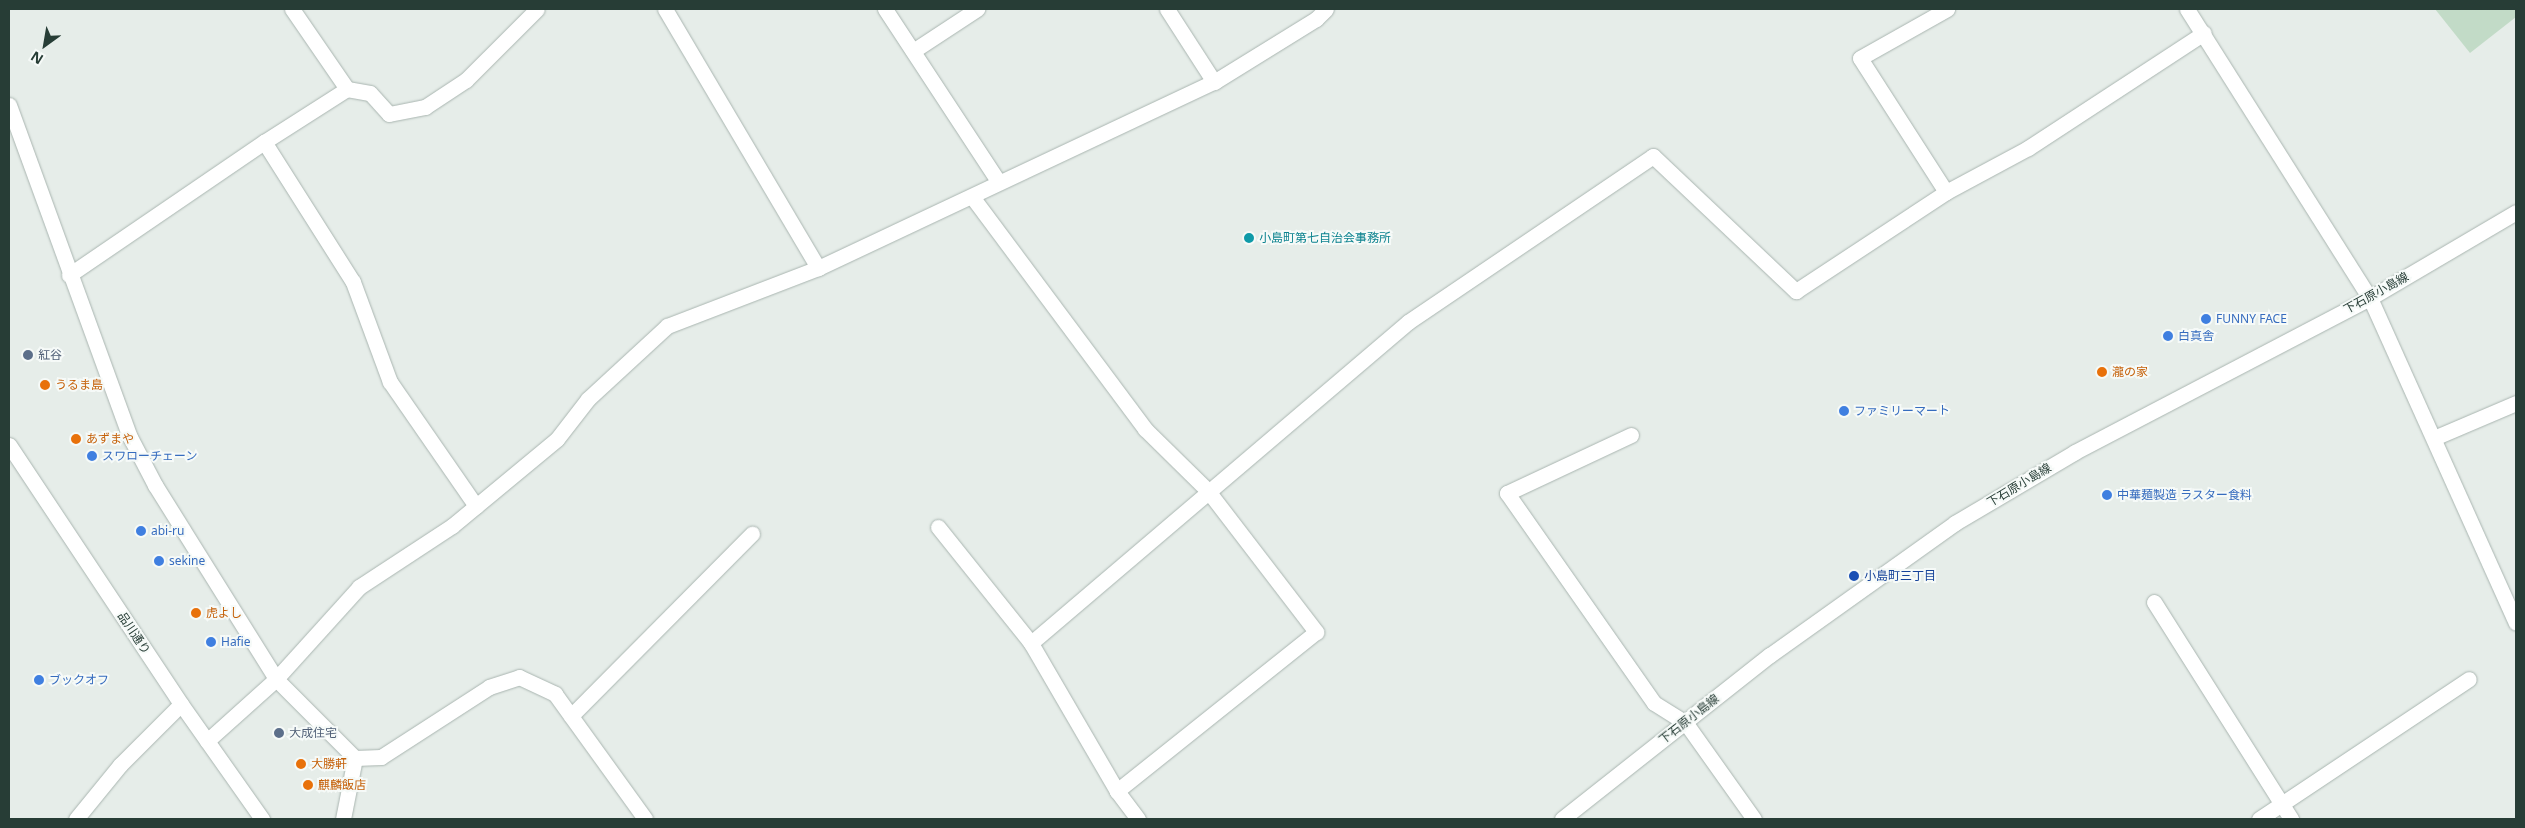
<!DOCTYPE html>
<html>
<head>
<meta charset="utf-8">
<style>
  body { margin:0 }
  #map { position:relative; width:2525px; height:828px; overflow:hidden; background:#e6ede9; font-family:"Noto Sans","Noto Sans JP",sans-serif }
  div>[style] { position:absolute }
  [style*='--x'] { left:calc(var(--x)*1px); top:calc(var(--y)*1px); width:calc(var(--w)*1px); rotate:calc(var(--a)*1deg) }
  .green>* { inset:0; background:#c2dbc7 }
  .roads { filter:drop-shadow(0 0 1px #a9b5b0) drop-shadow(0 0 1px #a9b5b0) }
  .lane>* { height:15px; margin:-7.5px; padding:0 7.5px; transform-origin:7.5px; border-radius:7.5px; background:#fff }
  .street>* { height:15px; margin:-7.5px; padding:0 7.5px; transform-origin:7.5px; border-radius:7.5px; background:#fff }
  .secondary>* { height:15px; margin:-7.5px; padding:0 7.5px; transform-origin:7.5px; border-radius:7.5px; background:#fff }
  .dots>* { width:14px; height:14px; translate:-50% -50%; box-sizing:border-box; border:2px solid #f6faf8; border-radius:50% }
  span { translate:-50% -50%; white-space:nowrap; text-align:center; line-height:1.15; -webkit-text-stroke:4px #f6faf8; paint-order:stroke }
  .culture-label { font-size:12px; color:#0d838f }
  .left { translate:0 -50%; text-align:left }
  .street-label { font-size:12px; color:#273d36 }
  .shop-label { font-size:12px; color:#366cbe }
  .service-label { font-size:12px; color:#4e5e75 }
  .food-label { font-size:12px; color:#c56008 }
  .transit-label { font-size:12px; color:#164399 }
  .frame { position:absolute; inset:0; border:10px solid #273d36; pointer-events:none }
  .north { position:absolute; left:20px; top:20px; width:50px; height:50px; -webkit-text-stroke:4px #f6faf8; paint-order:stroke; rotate:212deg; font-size:14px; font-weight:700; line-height:20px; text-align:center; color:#273d36 }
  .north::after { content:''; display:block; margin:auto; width:18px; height:22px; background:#273d36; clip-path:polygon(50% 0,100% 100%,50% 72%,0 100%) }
</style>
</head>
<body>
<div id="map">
  <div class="green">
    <i style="clip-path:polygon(2435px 9px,2516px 9px,2516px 17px,2470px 53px)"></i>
  </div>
  <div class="roads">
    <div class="lane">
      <i style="--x:292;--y:9;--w:97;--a:55.5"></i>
      <i style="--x:665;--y:9;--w:301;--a:59.4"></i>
      <i style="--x:913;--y:51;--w:77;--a:-33.3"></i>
      <i style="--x:1946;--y:192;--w:159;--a:-122.7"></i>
      <i style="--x:1860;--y:58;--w:100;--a:-29.4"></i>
      <i style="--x:1631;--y:435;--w:137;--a:154.9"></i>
      <i style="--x:1507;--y:493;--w:256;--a:55"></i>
      <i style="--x:1654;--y:703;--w:36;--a:32"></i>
      <i style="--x:2434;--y:438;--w:89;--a:-23.1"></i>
      <i style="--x:571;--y:716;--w:257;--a:-45.2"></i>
      <i style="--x:2259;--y:819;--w:252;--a:-33.7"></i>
    </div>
    <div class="street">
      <i style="--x:885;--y:9;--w:206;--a:56.7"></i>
      <i style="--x:1167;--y:9;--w:87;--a:57.2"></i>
      <i style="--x:2187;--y:9;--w:342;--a:57.7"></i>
      <i style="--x:2370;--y:298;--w:356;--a:65.8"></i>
      <i style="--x:9;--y:105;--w:353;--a:70"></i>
      <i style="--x:130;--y:437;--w:54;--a:62.5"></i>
      <i style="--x:155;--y:485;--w:229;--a:58"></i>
      <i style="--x:276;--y:679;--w:112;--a:45"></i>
      <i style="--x:355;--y:758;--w:26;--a:-2"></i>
      <i style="--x:381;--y:757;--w:129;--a:-32.9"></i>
      <i style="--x:489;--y:687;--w:32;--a:-18"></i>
      <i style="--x:519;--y:677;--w:40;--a:25"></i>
      <i style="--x:555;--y:694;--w:154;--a:54.2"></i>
      <i style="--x:973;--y:198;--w:288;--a:53.3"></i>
      <i style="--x:1145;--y:429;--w:88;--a:44.5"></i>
      <i style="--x:1208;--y:491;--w:178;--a:52.5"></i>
      <i style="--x:1316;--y:632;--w:255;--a:141.4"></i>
      <i style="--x:69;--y:275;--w:236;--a:-34.3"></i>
      <i style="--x:476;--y:506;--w:151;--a:-124.7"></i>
      <i style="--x:390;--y:382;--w:107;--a:-110.3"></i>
      <i style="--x:353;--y:282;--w:166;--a:-122.4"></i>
      <i style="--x:264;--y:142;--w:98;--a:-32.6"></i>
      <i style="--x:347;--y:89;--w:23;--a:10"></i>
      <i style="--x:370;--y:93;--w:28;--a:48"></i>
      <i style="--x:389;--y:114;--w:37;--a:-11"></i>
      <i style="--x:425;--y:107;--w:49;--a:-33.4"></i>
      <i style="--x:466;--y:80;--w:100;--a:-45"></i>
      <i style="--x:938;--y:527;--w:149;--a:51.3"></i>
      <i style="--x:2154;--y:602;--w:257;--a:57.7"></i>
      <i style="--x:1685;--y:722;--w:119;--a:54.6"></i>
      <i style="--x:207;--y:741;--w:93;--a:-41.9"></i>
      <i style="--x:276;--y:679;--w:124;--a:-47.9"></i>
      <i style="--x:359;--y:587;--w:111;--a:-33.3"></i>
      <i style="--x:452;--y:526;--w:136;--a:-39.6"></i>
      <i style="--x:557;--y:439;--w:51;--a:-52.2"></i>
      <i style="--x:588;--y:399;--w:108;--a:-42.7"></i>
      <i style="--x:667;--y:326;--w:162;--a:-21"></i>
      <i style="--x:818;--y:268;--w:438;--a:-25.2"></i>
      <i style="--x:1214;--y:82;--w:120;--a:-31.7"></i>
      <i style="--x:1316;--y:19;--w:14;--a:-45"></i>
      <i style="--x:343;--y:819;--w:62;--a:-78.9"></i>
      <i style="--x:1138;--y:819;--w:35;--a:-127"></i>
      <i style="--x:1117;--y:791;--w:171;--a:-120.2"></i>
      <i style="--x:1031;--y:643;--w:495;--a:-40.4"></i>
      <i style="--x:1408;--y:322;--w:296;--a:-34.1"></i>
      <i style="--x:1653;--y:156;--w:197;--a:43.4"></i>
      <i style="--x:1796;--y:291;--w:180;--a:-33.4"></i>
      <i style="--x:1946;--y:192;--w:93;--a:-28.2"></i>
      <i style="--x:2028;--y:148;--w:210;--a:-33.2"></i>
    </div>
    <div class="secondary">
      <i style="--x:9;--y:445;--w:311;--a:56.4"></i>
      <i style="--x:181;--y:704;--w:141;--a:54.8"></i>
      <i style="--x:76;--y:819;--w:70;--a:-50.8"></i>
      <i style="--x:120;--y:765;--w:86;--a:-45"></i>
      <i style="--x:1562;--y:819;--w:265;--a:-38.3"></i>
      <i style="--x:1770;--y:655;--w:227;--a:-35.5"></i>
      <i style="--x:1955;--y:523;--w:139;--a:-30.6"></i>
      <i style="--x:2075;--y:452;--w:333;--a:-27.6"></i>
      <i style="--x:2370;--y:298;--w:169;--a:-30.5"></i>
    </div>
  </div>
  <div class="dots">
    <i style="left:1249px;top:238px;background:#0f9aa8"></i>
    <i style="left:2206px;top:319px;background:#3f7fe0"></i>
    <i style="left:2168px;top:336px;background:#3f7fe0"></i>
    <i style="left:28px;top:355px;background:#5c6f8a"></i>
    <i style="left:2102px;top:372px;background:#e8710a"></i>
    <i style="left:45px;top:385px;background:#e8710a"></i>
    <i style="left:1844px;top:411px;background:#3f7fe0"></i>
    <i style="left:76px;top:439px;background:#e8710a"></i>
    <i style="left:92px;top:456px;background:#3f7fe0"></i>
    <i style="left:2107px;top:495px;background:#3f7fe0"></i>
    <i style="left:141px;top:531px;background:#3f7fe0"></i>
    <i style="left:159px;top:561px;background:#3f7fe0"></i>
    <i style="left:1854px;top:576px;background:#1a4fb4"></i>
    <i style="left:196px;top:613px;background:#e8710a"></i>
    <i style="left:211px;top:642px;background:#3f7fe0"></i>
    <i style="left:39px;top:680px;background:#3f7fe0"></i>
    <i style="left:279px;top:733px;background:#5c6f8a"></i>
    <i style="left:301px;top:764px;background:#e8710a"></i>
    <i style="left:308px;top:785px;background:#e8710a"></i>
  </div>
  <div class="culture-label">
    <span class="left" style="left:1259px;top:238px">小島町第七自治会事務所</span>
  </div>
  <div class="street-label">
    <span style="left:2376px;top:293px;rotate:-29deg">下石原小島線</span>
    <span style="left:2019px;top:485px;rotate:-31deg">下石原小島線</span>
    <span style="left:134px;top:633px;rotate:56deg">品川通り</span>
    <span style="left:1689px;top:719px;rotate:-38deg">下石原小島線</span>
  </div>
  <div class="shop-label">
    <span class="left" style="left:2216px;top:319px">FUNNY FACE</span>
    <span class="left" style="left:2178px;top:336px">白真舎</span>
    <span class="left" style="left:1854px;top:411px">ファミリーマート</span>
    <span class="left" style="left:102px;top:456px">スワローチェーン</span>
    <span class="left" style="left:2117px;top:495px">中華麺製造 ラスター食料</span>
    <span class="left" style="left:151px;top:531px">abi-ru</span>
    <span class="left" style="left:169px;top:561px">sekine</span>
    <span class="left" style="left:221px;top:642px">Hafie</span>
    <span class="left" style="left:49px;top:680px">ブックオフ</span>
  </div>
  <div class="service-label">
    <span class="left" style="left:38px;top:355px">紅谷</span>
    <span class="left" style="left:289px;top:733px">大成住宅</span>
  </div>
  <div class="food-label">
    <span class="left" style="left:2112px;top:372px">瀧の家</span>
    <span class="left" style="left:55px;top:385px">うるま島</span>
    <span class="left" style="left:86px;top:439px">あずまや</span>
    <span class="left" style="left:206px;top:613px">虎よし</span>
    <span class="left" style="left:311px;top:764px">大勝軒</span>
    <span class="left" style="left:318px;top:785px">麒麟飯店</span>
  </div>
  <div class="transit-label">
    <span class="left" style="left:1864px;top:576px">小島町三丁目</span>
  </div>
  <div class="frame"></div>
  <div class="north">N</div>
</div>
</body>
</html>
